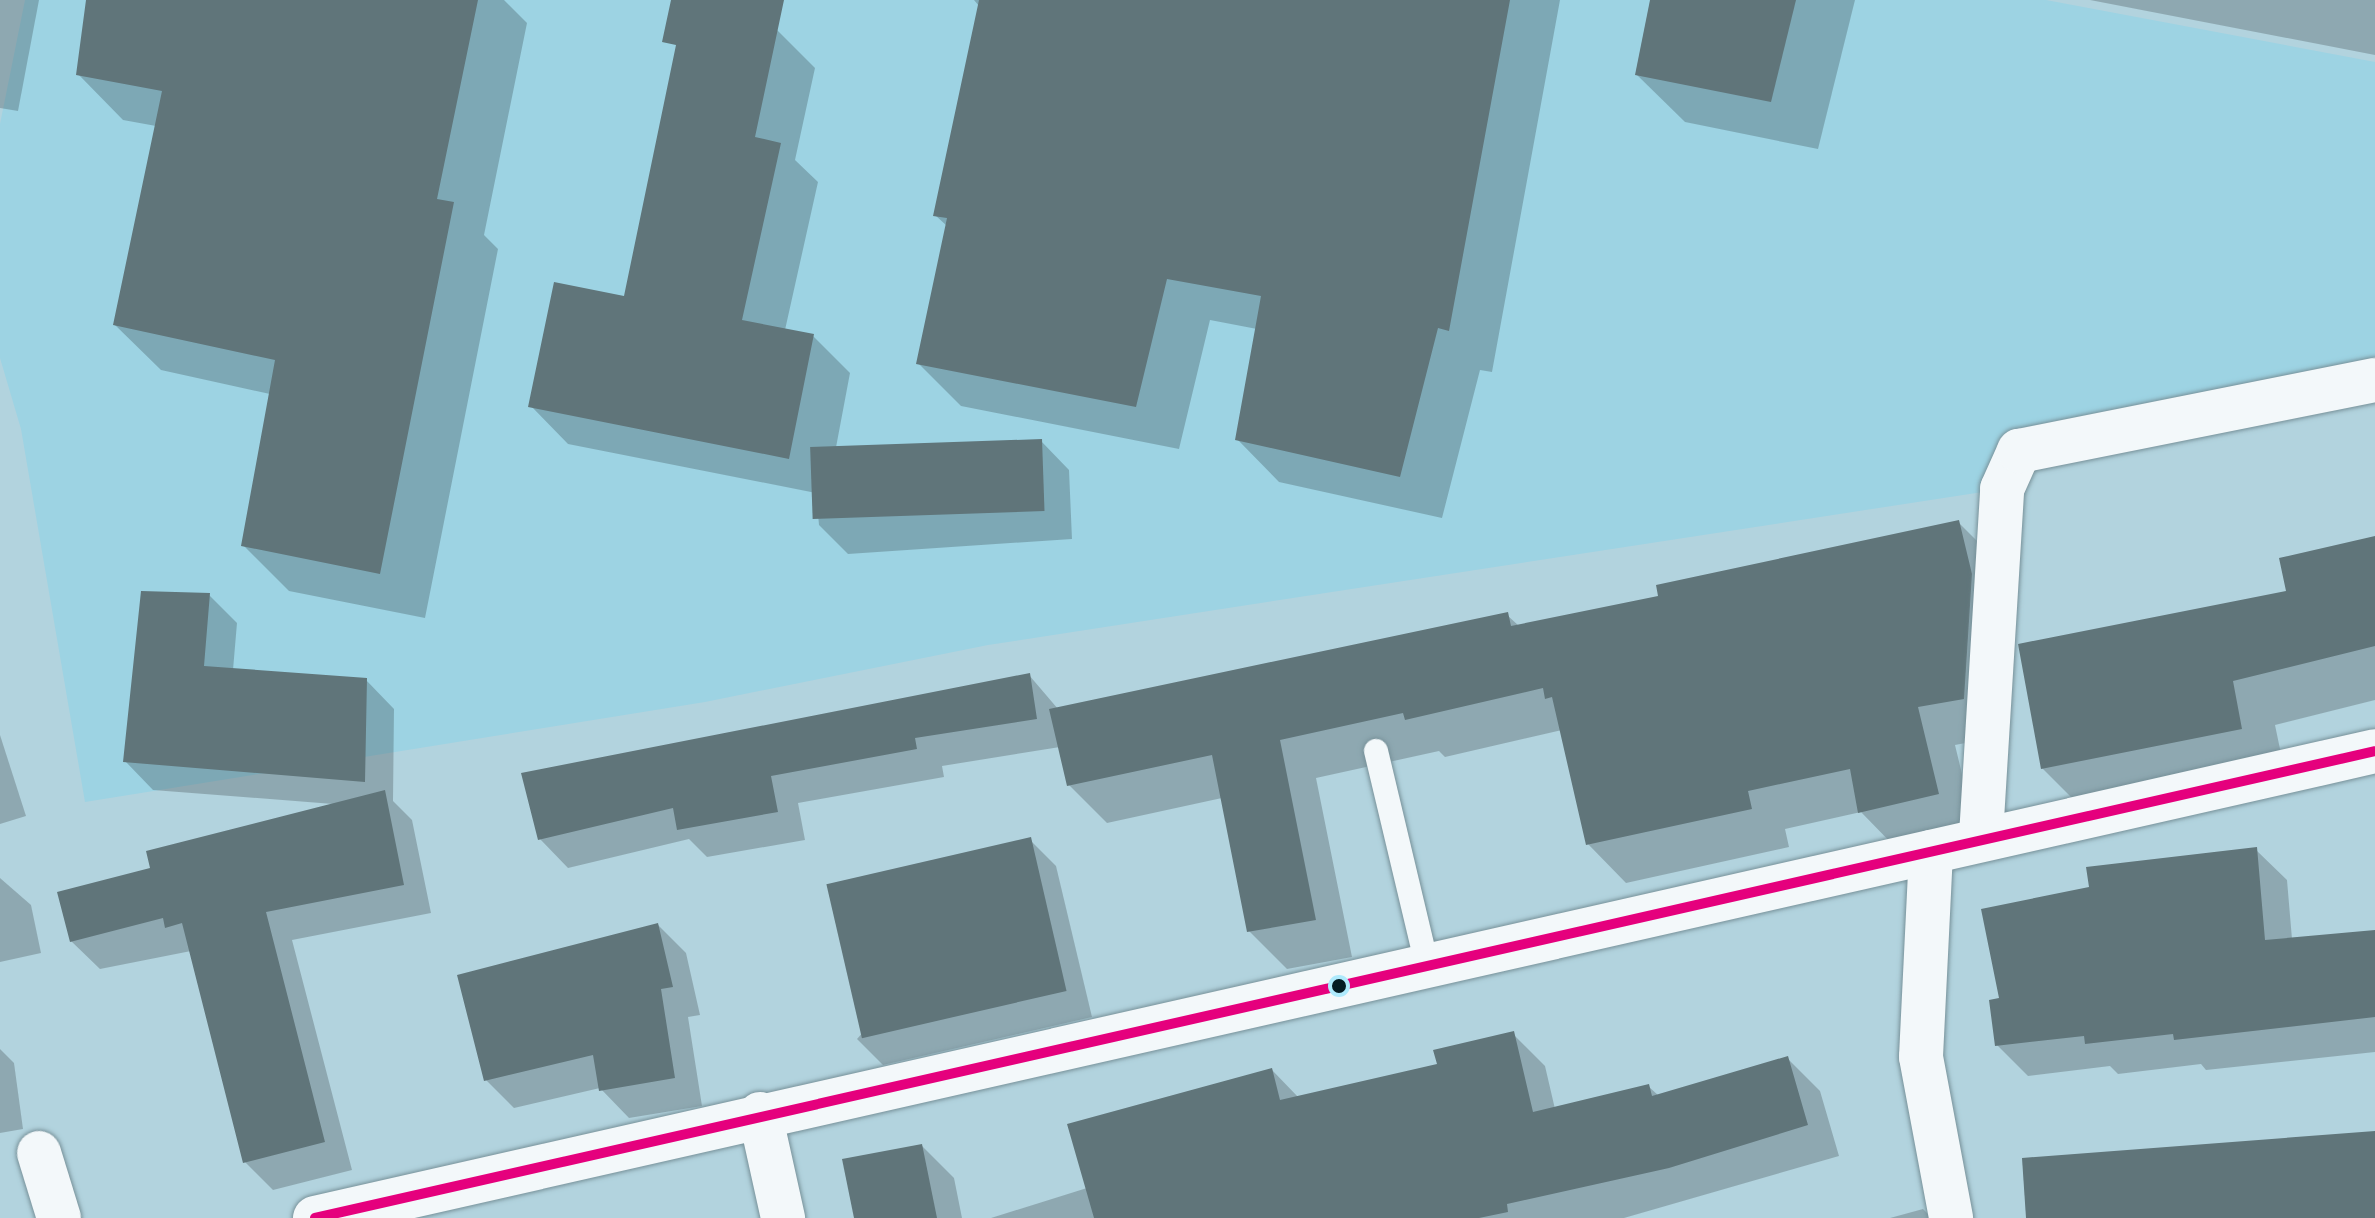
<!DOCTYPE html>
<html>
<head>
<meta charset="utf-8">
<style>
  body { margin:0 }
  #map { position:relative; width:2375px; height:1218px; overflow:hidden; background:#b2d3de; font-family:Inter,sans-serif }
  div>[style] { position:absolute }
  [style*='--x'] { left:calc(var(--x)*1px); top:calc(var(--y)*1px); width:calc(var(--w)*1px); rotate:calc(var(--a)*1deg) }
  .built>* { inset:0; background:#9dd3e3 }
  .shadow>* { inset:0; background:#0003 }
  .building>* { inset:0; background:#60757a; transform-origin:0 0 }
  .roads { filter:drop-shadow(0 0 2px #779199) drop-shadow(0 0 2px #779199) }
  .service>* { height:24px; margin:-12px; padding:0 12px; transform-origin:12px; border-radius:12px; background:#f3f8fa }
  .minor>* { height:44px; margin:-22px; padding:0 22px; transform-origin:22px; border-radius:22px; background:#f3f8fa }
  .tertiary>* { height:44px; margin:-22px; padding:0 22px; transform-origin:22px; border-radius:22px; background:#f3f8fa }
  .bus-1>* { height:10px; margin:-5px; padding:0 5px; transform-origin:5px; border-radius:5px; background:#e5007d }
  .dots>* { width:22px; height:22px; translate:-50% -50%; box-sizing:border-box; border:4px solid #aeeafc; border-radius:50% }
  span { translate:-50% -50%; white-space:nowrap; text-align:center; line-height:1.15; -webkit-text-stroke:8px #aeeafc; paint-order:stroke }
</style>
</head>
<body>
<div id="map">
  <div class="built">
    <i style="clip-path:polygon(25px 0,2046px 0,2375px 62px,2375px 380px,2019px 451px,2002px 489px,988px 645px,705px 702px,85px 802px,21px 429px,0 358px,0 124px)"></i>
  </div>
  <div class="shadow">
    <i style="clip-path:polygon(0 0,39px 0,18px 111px,0 108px)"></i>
    <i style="clip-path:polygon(88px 0,504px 0,527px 23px,484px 235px,498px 249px,425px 618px,289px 591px,243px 545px,270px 394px,161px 370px,115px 325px,156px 126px,123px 120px,78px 74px)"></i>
    <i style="clip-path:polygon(974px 0,1560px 0,1492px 372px,1480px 370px,1442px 518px,1279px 482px,1237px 439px,1257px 329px,1210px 320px,1179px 449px,961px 406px,918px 363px,947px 226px,935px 215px,979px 6px)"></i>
    <i style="clip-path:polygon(1652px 0,1855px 0,1818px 149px,1685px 122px,1637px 75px)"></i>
    <i style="clip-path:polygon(2090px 0,2375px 0,2375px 55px)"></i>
    <i style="clip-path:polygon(777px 30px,815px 68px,795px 160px,818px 182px,785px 330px,813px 336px,850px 373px,834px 458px,1041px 441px,1069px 470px,1072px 539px,848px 554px,819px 525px,816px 493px,568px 444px,531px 406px,626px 299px)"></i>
    <i style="clip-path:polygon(1959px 523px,1997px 561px,2002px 736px,1955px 745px,1976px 832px,1898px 850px,1861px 812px,1785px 829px,1789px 847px,1626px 883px,1588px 844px,1562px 730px,1445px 757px,1439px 751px,1316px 778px,1352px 957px,1287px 969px,1249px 931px,1222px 798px,1107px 823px,1069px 785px,1060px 747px,942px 766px,944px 777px,798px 803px,805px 840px,707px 857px,689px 839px,568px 868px,540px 839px,1029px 675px,1058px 709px,1507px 615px,1519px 626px,1661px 597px)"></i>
    <i style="clip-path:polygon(2375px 539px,2375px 700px,2275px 725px,2285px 773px,2086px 812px,2042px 768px)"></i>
    <i style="clip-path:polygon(209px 595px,237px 623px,233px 670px,366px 680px,394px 709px,393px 801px,412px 820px,431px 913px,292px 940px,352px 1170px,273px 1190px,245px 1162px,191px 951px,100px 969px,71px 941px,152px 870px,333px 804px,153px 790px,125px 761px)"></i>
    <i style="clip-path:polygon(0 735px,26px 816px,0 824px)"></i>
    <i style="clip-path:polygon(1030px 840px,1056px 866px,1092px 1017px,883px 1065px,857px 1039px)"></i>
    <i style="clip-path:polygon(2256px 850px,2287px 880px,2292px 939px,2375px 932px,2375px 1052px,2206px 1070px,2201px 1064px,2118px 1074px,2110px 1066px,2028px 1076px,1997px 1045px,2002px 1000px,2091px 888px)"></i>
    <i style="clip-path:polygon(0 878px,31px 905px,41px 953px,0 962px)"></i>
    <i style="clip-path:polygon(658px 925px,686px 953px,700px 1015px,688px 1017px,702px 1106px,629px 1118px,600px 1088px,514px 1108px,486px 1080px)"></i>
    <i style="clip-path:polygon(1513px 1034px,1545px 1066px,1555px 1109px,1648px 1086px,1659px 1096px,1788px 1059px,1820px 1091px,1839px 1156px,1624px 1218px,991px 1218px,1087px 1188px,1272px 1070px,1299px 1098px,1439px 1065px)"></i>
    <i style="clip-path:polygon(0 1049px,14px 1063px,23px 1129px,0 1133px)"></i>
    <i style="clip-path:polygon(922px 1146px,954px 1178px,962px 1218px,856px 1218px)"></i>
    <i style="clip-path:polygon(1923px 1209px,1932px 1218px,1890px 1218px)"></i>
  </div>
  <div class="building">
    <i style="clip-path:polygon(86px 0,478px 0,437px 199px,454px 202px,380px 574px,241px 546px,275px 360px,113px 325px,162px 91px,76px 75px)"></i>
    <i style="clip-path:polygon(671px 0,784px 0,755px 137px,781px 143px,742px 320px,814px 334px,789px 459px,528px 407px,554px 282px,624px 296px,676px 45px,662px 42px)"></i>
    <i style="clip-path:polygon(979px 0,1510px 0,1449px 331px,1438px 328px,1400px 477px,1235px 440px,1261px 296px,1167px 279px,1136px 407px,916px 364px,947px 218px,933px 216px)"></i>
    <i style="clip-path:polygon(1650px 0,1796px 0,1771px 102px,1635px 75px)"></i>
    <i style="left:1042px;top:439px;width:72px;height:232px;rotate:88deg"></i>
    <i style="clip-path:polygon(1959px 520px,1972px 574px,1964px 699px,1918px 707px,1939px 794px,1858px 813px,1850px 769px,1748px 791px,1752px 809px,1586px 845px,1552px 697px,1545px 699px,1543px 688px,1405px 720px,1403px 713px,1280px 740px,1316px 920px,1247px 932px,1212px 755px,1067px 786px,1049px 709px,1508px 612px,1511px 626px,1658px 596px,1656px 585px)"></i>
    <i style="clip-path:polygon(2375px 536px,2375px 646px,2233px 681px,2242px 729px,2041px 769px,2018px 644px,2286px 591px,2279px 558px)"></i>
    <i style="clip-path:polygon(141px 591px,210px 593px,204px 666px,367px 678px,365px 782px,123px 762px)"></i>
    <i style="clip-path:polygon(1030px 673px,1037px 719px,915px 738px,917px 749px,771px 776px,778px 812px,677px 830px,673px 808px,538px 840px,521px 773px)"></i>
    <i style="clip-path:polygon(385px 790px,404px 885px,266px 912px,325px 1142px,243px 1163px,182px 923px,165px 928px,163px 918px,70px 942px,57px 892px,150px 868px,146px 851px)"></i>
    <i style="left:1031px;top:837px;width:158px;height:210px;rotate:77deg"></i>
    <i style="clip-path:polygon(2257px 847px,2265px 940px,2375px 930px,2375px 1017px,2174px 1040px,2173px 1034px,2085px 1044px,2084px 1036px,1995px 1046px,1989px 1000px,1999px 998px,1981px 909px,2089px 887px,2086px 867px)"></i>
    <i style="clip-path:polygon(658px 923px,673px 987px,661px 989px,675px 1078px,599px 1091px,593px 1055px,484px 1081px,457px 975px)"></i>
    <i style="clip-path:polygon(1514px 1031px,1533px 1112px,1649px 1084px,1652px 1096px,1788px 1056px,1808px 1125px,1669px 1168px,1507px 1204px,1508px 1212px,1479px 1218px,1094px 1218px,1067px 1124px,1272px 1068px,1280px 1100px,1437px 1064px,1433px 1050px)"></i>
    <i style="clip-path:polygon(2375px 1131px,2375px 1218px,2026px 1218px,2022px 1158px)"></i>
    <i style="clip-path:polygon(922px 1144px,937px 1218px,854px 1218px,842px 1159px)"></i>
  </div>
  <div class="roads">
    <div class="service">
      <i style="--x:1376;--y:751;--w:220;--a:76.6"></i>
    </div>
    <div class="minor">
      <i style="--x:1981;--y:836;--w:348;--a:-86.5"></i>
      <i style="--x:2002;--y:489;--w:42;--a:-65.9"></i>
      <i style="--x:2019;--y:451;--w:363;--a:-11.3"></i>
      <i style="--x:1931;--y:852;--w:205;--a:92.8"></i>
      <i style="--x:1921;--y:1057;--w:164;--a:79.4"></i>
      <i style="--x:760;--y:1114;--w:107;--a:77.5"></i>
      <i style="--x:39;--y:1153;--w:68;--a:72.9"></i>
    </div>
    <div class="tertiary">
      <i style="--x:315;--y:1218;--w:2112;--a:-12.77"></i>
    </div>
  </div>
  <div class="bus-1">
    <i style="--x:315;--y:1218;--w:2112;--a:-12.77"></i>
  </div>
  <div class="dots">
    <i style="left:1339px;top:986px;background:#041c23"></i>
  </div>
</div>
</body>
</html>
